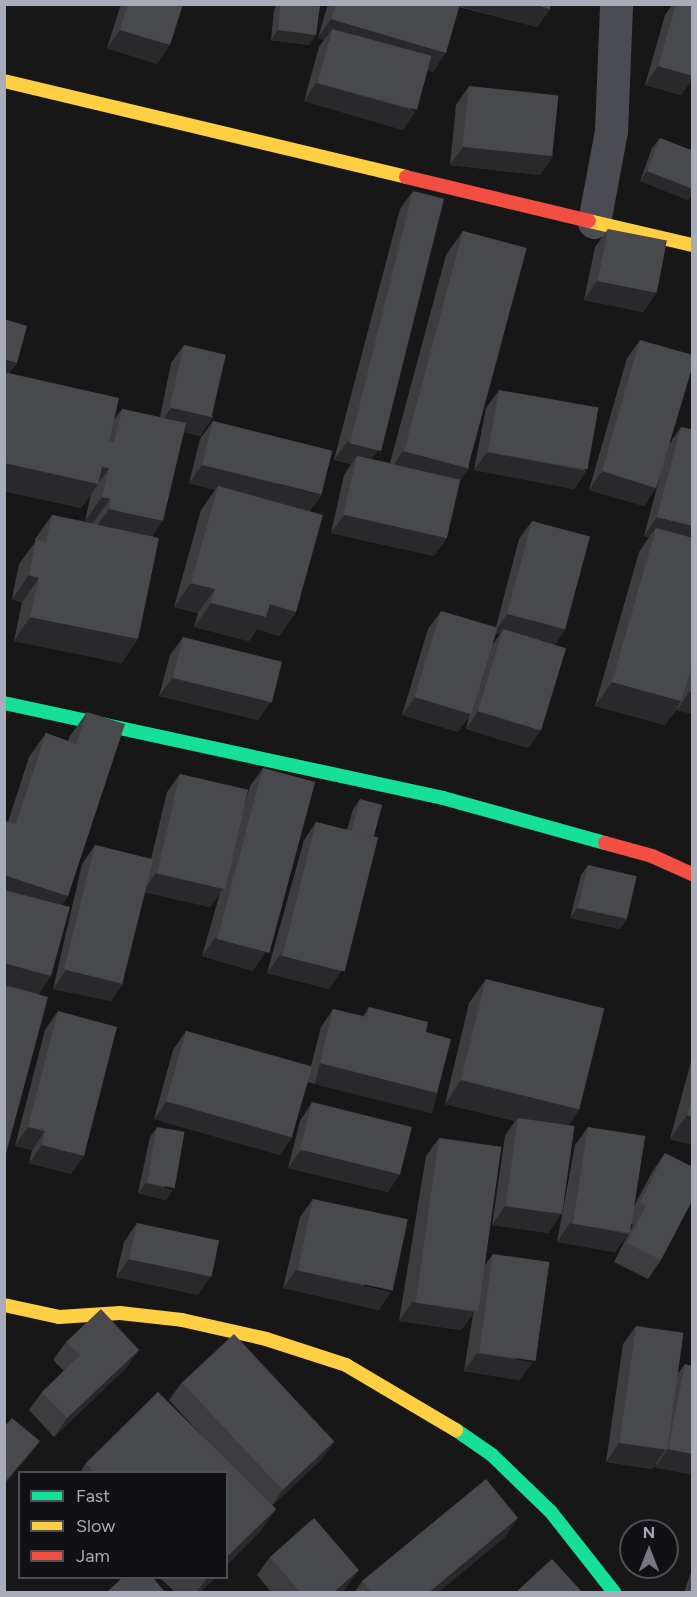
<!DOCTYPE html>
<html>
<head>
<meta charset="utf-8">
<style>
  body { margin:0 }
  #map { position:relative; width:697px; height:1597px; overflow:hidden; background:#171718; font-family:Figtree,sans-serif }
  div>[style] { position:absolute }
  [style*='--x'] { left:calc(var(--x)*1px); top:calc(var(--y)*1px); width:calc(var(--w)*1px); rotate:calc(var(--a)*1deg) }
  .street>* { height:33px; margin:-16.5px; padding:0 16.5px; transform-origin:16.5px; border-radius:16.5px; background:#4b4c51 }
  .fast>* { height:14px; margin:-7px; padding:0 7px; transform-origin:7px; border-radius:7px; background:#16e098 }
  .slow>* { height:14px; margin:-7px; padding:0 7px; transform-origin:7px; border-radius:7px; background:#ffcf43 }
  .jam>* { height:14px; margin:-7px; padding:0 7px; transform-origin:7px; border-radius:7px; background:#f24e42 }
  .wall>* { inset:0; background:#3d3d40 }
  .shaded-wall>* { inset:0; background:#29292b; transform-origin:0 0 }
  .building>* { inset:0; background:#48494d; transform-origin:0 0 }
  span { translate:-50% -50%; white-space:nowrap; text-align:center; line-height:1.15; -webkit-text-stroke:6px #111114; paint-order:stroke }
  .frame { position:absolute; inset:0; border:6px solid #a7abba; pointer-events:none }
  .legend { position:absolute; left:18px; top:1471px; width:210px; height:108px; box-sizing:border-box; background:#111114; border:2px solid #4d4f56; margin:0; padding:8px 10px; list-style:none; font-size:18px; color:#a7abba }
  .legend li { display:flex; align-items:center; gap:12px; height:30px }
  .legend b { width:30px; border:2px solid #4d4f56 }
  .north { position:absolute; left:619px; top:1519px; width:60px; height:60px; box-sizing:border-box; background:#111114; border:2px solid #4d4f56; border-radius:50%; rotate:0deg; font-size:16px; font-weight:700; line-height:24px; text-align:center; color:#a7abba }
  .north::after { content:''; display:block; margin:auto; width:21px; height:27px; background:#757781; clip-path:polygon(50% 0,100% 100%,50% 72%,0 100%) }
</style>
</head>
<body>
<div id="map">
  <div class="street">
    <i style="--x:594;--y:222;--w:93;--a:-79.4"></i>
    <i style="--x:611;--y:131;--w:127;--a:-87.7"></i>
  </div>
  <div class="fast">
    <i style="--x:4;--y:703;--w:449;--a:12.2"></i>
    <i style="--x:443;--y:798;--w:168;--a:15.5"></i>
    <i style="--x:456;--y:1430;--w:44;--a:34.8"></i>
    <i style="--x:492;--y:1455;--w:82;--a:44"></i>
    <i style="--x:551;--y:1512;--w:102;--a:51.8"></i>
  </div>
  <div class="slow">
    <i style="--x:4;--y:81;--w:413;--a:13.4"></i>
    <i style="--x:589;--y:221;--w:106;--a:13.1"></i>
    <i style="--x:4;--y:1305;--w:56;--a:12.3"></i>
    <i style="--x:59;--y:1317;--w:61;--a:-3.8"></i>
    <i style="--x:120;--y:1313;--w:62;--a:6.4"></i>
    <i style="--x:182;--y:1320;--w:86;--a:12.7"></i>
    <i style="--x:266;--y:1339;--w:84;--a:18"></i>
    <i style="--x:346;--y:1365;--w:128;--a:30.6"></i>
  </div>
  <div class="jam">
    <i style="--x:406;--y:177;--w:188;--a:13.5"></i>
    <i style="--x:605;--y:843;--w:49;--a:15.5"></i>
    <i style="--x:652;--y:856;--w:44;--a:24.2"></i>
  </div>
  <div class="wall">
    <i style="clip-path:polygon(121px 4px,183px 4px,157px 64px,107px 48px)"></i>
    <i style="clip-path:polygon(277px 4px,320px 4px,316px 35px,308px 45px,271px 40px,274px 10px)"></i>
    <i style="clip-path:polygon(328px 4px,551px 4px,550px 9px,537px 27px,459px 7px,433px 72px,427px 70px,403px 130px,304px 101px,319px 47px,324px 40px,318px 38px)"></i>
    <i style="clip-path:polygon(673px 4px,693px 4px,693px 78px,681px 95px,645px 85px,665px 15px)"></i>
    <i style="clip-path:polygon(469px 86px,553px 156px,540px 175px,450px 165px,456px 105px)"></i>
    <i style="clip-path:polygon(660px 138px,693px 151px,693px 193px,688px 200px,640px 181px,652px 148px)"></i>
    <i style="clip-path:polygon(413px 191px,371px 459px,390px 463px,446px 255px,463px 231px,469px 468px,459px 482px,447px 537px,434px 556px,331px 533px,344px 475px,351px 464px,334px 460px,400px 209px)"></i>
    <i style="clip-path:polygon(608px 229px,656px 293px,643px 312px,584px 300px,595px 247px)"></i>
    <i style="clip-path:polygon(4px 319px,17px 363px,9px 373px,113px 421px,122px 409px,160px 417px,171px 363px,184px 345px,213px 417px,200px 436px,184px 432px,153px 536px,122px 663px,14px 641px,22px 602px,12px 599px,19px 564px,35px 542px,35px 539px,52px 515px,93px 523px,85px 521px,91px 494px,81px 508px,4px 491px)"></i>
    <i style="clip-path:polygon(640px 340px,670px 443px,681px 427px,693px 430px,693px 714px,677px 710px,678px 707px,665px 725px,595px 706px,639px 552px,649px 537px,644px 536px,660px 476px,656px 488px,644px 506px,589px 490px,627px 358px)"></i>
    <i style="clip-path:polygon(499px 390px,586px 471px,574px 489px,474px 470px,486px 408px)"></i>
    <i style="clip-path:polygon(213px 421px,310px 512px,296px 612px,279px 636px,257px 629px,249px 641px,194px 627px,198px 613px,174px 607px,201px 510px,215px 490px,189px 483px,200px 439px)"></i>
    <i style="clip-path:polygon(evenodd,532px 521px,555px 645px,541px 730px,528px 748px,466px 729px,469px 716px,458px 732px,402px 715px,428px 629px,441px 611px,496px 627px,519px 539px,532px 521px,495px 633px,500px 634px,491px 647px,495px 633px)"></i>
    <i style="clip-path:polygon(183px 637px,258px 720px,159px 696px,170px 655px)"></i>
    <i style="clip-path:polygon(87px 712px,68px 896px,62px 905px,39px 994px,4px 1161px,4px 989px,7px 986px,4px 985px,4px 821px,8px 822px,29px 757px,46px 733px,68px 741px,70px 736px)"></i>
    <i style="clip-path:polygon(263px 768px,253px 971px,202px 956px,220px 893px,210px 907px,145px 892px,111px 1001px,53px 989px,82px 864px,95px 845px,151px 859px,167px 792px,180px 774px,236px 835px,250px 786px)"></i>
    <i style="clip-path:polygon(360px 799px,373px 837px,341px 971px,329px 989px,267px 973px,304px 840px,316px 822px,347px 830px,353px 809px)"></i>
    <i style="clip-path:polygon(588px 865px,620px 929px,570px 918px,581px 875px)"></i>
    <i style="clip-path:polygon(486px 979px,569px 1125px,549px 1233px,492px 1225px,505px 1136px,515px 1121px,445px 1104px,469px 1003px)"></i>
    <i style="clip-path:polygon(369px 1007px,426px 1032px,437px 1093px,424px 1111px,308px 1082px,280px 1155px,154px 1119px,173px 1050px,186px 1031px,311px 1066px,321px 1027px,333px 1009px,363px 1016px)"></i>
    <i style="clip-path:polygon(58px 1011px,71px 1174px,29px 1163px,32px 1150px,15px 1146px,45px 1030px)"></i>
    <i style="clip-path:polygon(693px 1054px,693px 1145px,670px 1139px)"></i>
    <i style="clip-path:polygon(312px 1102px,388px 1192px,288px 1168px,300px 1121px)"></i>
    <i style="clip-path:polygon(157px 1127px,166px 1200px,138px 1193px,150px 1137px)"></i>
    <i style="clip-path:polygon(588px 1127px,632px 1210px,652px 1172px,665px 1153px,661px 1260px,648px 1279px,614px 1262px,633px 1225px,630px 1223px,628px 1234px,615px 1252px,557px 1242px,575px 1145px)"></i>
    <i style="clip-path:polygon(439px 1138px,480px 1272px,493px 1254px,520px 1380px,464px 1371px,474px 1308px,474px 1312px,461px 1330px,399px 1321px,426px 1156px)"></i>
    <i style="clip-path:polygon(313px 1199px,379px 1310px,283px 1288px,300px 1217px)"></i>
    <i style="clip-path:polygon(137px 1223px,198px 1295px,116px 1277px,124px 1242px)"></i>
    <i style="clip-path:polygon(636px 1326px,676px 1376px,685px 1364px,693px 1475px,655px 1467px,656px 1463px,652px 1469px,606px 1462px,623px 1344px)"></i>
    <i style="clip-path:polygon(66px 1342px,139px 1350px,126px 1368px,54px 1437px,29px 1410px,42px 1392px,64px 1371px,53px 1360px)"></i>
    <i style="clip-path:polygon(182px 1382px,322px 1459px,272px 1505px,276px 1509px,259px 1533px,226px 1473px,80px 1473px,86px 1463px,205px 1439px,169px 1400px)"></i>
    <i style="clip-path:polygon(505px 1537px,437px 1593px,354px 1593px,362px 1581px)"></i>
    <i style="clip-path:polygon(270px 1557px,346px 1588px,341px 1593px,272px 1593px,257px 1575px)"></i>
    <i style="clip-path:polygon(693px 1566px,693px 1593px,684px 1593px)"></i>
    <i style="clip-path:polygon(160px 1578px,215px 1578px,199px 1593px,176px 1593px)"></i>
  </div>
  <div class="shaded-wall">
    <i style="clip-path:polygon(450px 4px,533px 4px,550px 9px,537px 27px)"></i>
    <i style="clip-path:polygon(331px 19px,446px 53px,433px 72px,328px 41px,332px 29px,324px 40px,318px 38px)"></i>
    <i style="clip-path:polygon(120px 30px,170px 45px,157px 64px,107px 48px)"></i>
    <i style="clip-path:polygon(278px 30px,316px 35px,308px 45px,271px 40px)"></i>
    <i style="clip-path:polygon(658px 66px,693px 76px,693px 78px,681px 95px,645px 85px)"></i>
    <i style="clip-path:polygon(316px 83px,416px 111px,403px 130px,304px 101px)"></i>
    <i style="clip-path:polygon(463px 147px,553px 156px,540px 175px,450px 165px)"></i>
    <i style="clip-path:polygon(647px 171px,693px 189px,693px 193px,688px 200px,640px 181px)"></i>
    <i style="clip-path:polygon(597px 281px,656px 293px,643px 312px,584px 300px)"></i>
    <i style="clip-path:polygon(4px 359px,17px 363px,4px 380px)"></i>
    <i style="clip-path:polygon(171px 408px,213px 417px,200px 436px,158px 426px)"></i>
    <i style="clip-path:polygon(347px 442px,378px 450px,365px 468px,357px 456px,351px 464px,334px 460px)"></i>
    <i style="clip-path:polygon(403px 451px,469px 468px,452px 492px,387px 475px)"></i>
    <i style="clip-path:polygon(487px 452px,586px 471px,574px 489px,474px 470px)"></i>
    <i style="clip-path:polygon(4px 463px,102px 467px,109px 468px,81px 508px,4px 491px)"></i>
    <i style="clip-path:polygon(202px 465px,322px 495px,309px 513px,218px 486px,215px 490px,189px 483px)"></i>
    <i style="clip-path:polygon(602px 471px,656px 488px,644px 506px,589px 490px)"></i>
    <i style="clip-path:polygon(102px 497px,110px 499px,93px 523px,85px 521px)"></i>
    <i style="clip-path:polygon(109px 509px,163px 521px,146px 545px,92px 533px)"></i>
    <i style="clip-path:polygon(344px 515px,447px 537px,434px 556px,331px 533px)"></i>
    <i style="clip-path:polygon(657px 517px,693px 526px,693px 548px,656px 528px,649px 537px,644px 536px)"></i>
    <i style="clip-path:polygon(29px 575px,39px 578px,22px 602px,12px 599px)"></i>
    <i style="clip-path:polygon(191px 583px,215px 589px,198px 613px,174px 607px)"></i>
    <i style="clip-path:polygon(211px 603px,270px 604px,296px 612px,279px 636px,257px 629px,249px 641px,194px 627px)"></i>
    <i style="clip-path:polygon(507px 614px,566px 629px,553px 648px,503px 629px,500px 634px,495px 632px)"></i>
    <i style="clip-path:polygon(30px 617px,138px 639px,122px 663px,14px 641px)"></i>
    <i style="clip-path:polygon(172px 678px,271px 702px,258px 720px,159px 696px)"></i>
    <i style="clip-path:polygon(612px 682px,681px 701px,665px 725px,595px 706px)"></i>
    <i style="clip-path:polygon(690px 691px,693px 692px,693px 714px,677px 710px)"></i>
    <i style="clip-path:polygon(415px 697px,471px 714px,458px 732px,402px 715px)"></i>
    <i style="clip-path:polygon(478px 711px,541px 730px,528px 748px,466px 729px)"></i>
    <i style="clip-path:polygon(156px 873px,223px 889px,210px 907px,143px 891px)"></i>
    <i style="clip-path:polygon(4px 875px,68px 896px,51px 920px,4px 905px)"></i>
    <i style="clip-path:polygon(577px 908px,627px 919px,620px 929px,570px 918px)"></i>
    <i style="clip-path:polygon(215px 938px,266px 952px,253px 971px,202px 956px)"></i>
    <i style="clip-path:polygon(280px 955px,341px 971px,329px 989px,267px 973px)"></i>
    <i style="clip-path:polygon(4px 963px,51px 976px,39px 994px,4px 985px)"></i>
    <i style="clip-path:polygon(66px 970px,124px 983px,111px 1001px,53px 989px)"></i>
    <i style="left:320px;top:1063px;width:121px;height:22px;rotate:14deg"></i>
    <i style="clip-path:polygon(461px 1080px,580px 1109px,563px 1133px,518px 1118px,515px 1121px,445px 1104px)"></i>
    <i style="clip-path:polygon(167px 1101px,293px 1136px,280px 1155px,154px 1119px)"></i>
    <i style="clip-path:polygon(687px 1115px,693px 1117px,693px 1145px,670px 1139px)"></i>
    <i style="clip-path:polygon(28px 1127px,45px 1131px,32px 1150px,15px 1146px)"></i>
    <i style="clip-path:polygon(42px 1145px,84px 1156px,71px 1174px,29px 1163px)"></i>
    <i style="clip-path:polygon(301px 1150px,401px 1173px,388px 1192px,288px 1168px)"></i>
    <i style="clip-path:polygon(146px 1183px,173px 1190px,166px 1200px,138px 1193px)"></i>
    <i style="clip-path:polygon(505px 1206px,561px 1214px,549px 1233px,492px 1225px)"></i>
    <i style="clip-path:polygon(570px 1223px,628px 1234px,615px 1252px,557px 1242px)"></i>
    <i style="clip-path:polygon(129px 1259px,211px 1276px,198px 1295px,116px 1277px)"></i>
    <i style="clip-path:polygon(296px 1270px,391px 1292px,379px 1310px,283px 1288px)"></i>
    <i style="clip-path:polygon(412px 1302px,474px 1312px,461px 1330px,399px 1321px)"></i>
    <i style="clip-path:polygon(139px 1350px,126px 1368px,54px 1437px,67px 1418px)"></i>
    <i style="clip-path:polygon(477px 1353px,533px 1362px,520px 1380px,464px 1371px)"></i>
    <i style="clip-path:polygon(40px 1441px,33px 1451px,4px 1485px,6px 1481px)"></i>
    <i style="clip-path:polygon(335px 1441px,322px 1459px,270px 1508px,283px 1489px)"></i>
    <i style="clip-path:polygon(619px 1443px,665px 1450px,652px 1469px,606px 1462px)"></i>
    <i style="clip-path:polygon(668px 1449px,693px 1454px,693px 1475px,655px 1467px)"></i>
    <i style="clip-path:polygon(276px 1509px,259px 1533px,226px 1566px,226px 1558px)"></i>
    <i style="clip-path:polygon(518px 1518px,505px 1537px,437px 1593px,428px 1593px)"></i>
    <i style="clip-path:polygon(359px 1570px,346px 1588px,341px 1593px,333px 1593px)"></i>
    <i style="clip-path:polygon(207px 1578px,215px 1578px,199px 1593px,196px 1593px)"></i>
  </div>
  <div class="building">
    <i style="clip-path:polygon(128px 4px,183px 4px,170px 45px,120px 30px)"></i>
    <i style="clip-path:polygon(280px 4px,320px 4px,316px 35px,278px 30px)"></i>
    <i style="clip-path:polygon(336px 4px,460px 4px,446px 53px,331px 19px)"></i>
    <i style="clip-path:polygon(533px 4px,551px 4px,550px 9px)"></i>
    <i style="clip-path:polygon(676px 4px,693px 4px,693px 76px,658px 66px)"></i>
    <i style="left:332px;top:29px;width:103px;height:56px;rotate:15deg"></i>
    <i style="left:469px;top:86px;width:90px;height:61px;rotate:6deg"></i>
    <i style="clip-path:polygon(660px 138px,693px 151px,693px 189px,647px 171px)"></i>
    <i style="left:413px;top:191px;width:32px;height:260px;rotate:14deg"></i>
    <i style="left:608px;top:229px;width:60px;height:53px;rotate:11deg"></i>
    <i style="left:463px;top:231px;width:66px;height:228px;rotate:15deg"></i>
    <i style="clip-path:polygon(4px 319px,27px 326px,17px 363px,4px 359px)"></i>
    <i style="clip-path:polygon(640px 340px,693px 355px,693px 365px,656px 488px,602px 471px)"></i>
    <i style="left:184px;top:345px;width:43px;height:64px;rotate:13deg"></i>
    <i style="clip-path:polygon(4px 372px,119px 398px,109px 442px,114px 442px,122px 409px,186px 423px,163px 521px,109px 509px,110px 499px,102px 497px,109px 468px,102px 467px,98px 484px,4px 463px)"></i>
    <i style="left:499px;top:390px;width:101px;height:63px;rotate:10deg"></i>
    <i style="left:213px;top:421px;width:123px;height:45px;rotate:14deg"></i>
    <i style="clip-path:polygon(681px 427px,693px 430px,693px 526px,657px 517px)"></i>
    <i style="left:357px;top:456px;width:106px;height:60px;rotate:13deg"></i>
    <i style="clip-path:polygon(218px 486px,323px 515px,296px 612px,270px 604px,266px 617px,211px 603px,215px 589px,191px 583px)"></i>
    <i style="clip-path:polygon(52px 515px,159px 538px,138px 639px,30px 617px,39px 578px,29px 575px,36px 540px,46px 542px)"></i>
    <i style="left:532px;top:521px;width:60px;height:96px;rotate:15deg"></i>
    <i style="clip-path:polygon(656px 528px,693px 538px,693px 662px,681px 701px,612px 682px)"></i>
    <i style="left:441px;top:611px;width:59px;height:90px;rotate:17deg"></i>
    <i style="left:503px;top:629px;width:66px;height:86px;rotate:17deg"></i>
    <i style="left:183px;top:637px;width:102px;height:42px;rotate:14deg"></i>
    <i style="clip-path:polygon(693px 681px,693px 692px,690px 691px)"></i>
    <i style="clip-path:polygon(87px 712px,125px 724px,68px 896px,4px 875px,4px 821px,16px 824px,46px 733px,76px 744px)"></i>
    <i style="left:263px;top:768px;width:54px;height:177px;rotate:15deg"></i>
    <i style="left:180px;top:774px;width:70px;height:102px;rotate:13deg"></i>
    <i style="left:360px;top:799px;width:23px;height:33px;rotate:15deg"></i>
    <i style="left:316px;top:822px;width:64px;height:138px;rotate:14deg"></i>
    <i style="left:95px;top:845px;width:60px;height:128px;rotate:14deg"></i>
    <i style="left:588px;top:865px;width:50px;height:44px;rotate:13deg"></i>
    <i style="clip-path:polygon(4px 890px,70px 907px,51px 976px,4px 963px)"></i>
    <i style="left:486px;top:979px;width:122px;height:104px;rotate:14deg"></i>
    <i style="clip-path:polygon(7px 986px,48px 997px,4px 1161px,4px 995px)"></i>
    <i style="clip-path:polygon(369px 1007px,428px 1022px,426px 1032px,451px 1039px,437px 1093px,320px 1063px,333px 1009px,366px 1017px)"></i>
    <i style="clip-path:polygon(58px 1011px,117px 1027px,84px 1156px,42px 1145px,45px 1131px,28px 1127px)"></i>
    <i style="left:186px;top:1031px;width:131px;height:73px;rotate:16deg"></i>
    <i style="clip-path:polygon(693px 1094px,693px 1117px,687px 1115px)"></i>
    <i style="left:312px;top:1102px;width:103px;height:49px;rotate:14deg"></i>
    <i style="left:518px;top:1118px;width:57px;height:89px;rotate:8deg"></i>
    <i style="left:157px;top:1127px;width:28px;height:57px;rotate:10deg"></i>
    <i style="left:588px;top:1127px;width:58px;height:98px;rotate:9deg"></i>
    <i style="left:439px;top:1138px;width:63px;height:166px;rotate:8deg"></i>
    <i style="clip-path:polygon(665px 1153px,693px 1167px,693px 1199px,661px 1260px,627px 1243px,646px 1206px,640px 1202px)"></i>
    <i style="left:313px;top:1199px;width:97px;height:73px;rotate:12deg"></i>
    <i style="left:137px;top:1223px;width:84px;height:37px;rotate:12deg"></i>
    <i style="left:493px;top:1254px;width:57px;height:100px;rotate:8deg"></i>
    <i style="clip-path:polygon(101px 1309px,139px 1350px,67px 1418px,42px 1392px,80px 1355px,66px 1342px)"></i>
    <i style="left:636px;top:1326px;width:48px;height:118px;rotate:8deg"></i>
    <i style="left:234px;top:1334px;width:147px;height:71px;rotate:47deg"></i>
    <i style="clip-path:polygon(685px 1364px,693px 1366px,693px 1454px,668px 1449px)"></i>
    <i style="clip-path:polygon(158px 1392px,276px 1509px,226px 1558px,226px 1473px,95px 1473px,86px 1463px)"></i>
    <i style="clip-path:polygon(12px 1418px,40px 1441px,6px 1481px,4px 1480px,4px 1427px)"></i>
    <i style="clip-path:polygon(486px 1479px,518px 1518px,428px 1593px,372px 1593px,362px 1581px)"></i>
    <i style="clip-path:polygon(314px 1518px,359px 1570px,333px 1593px,301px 1593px,270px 1557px)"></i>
    <i style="clip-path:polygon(552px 1559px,583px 1593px,515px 1593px)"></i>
    <i style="clip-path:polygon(122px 1578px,153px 1578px,166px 1593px,106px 1593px)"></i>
    <i style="clip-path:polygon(363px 1589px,366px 1593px,359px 1593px)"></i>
  </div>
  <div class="frame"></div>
  <ul class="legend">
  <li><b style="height:8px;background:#16e098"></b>Fast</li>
  <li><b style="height:8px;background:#ffcf43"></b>Slow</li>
  <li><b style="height:8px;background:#f24e42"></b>Jam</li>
  </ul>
  <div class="north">N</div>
</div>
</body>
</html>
